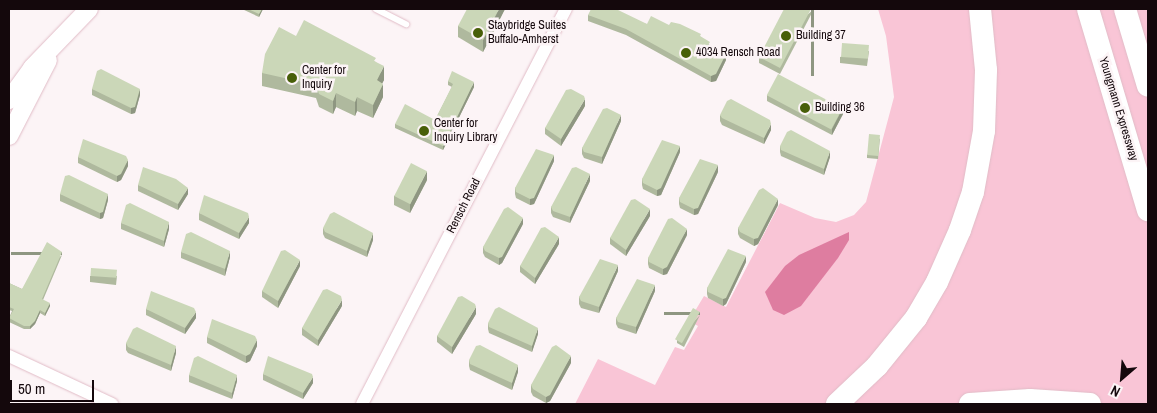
<!DOCTYPE html>
<html>
<head>
<meta charset="utf-8">
<style>
  body { margin:0 }
  #map { position:relative; width:1157px; height:413px; overflow:hidden; background:#fcf4f6; font-family:"Archivo Narrow",sans-serif }
  div>[style] { position:absolute }
  [style*='--x'] { left:calc(var(--x)*1px); top:calc(var(--y)*1px); width:calc(var(--w)*1px); rotate:calc(var(--a)*1deg) }
  .green>* { inset:0; background:#f9c5d6 }
  .water>* { inset:0; background:#de7da0 }
  .roads { filter:drop-shadow(0 0 1px #e1bcc7) drop-shadow(0 0 1px #e1bcc7) }
  .service>* { height:6px; margin:-3px; padding:0 3px; transform-origin:3px; border-radius:3px; background:#fff }
  .minor>* { height:12px; margin:-6px; padding:0 6px; transform-origin:6px; border-radius:6px; background:#fff }
  .secondary>* { height:18px; margin:-9px; padding:0 9px; transform-origin:9px; border-radius:9px; background:#fff }
  .motorway>* { height:22px; margin:-11px; padding:0 11px; transform-origin:11px; border-radius:11px; background:#fff }
  .wall>* { inset:0; background:#afb99e }
  .shaded-wall>* { inset:0; background:#8e9681; transform-origin:0 0 }
  .building>* { inset:0; background:#cbd7b8; transform-origin:0 0 }
  .dots>* { width:14px; height:14px; translate:-50% -50%; box-sizing:border-box; border:2px solid #fcf4f6; border-radius:50% }
  span { translate:-50% -50%; white-space:nowrap; text-align:center; line-height:1.15; -webkit-text-stroke:5px #fcf4f6; paint-order:stroke }
  .poi-label { font-size:12px; color:#14080c }
  .left { translate:0 -50%; text-align:left }
  .street-label { font-size:12px; color:#14080c }
  .frame { position:absolute; inset:0; border:10px solid #14080c; pointer-events:none }
  .north { position:absolute; left:1097px; top:353px; width:50px; height:50px; -webkit-text-stroke:4px #fcf4f6; paint-order:stroke; rotate:207deg; font-size:14px; font-weight:700; line-height:20px; text-align:center; color:#14080c }
  .north::after { content:''; display:block; margin:auto; width:18px; height:22px; background:#14080c; clip-path:polygon(50% 0,100% 100%,50% 72%,0 100%) }
  .scale { position:absolute; left:10px; top:380px; width:84px; height:22px; box-sizing:border-box; border:2px solid #14080c; border-top:0; padding-left:6px; font-size:15px; line-height:18px; white-space:nowrap; color:#14080c; -webkit-text-stroke:4px #fcf4f6; paint-order:stroke }
</style>
</head>
<body>
<div id="map">
  <div class="green">
    <i style="clip-path:polygon(878px 9px,1148px 9px,1148px 404px,575px 404px,598px 359px,655px 385px,675px 347px,684px 350px,698px 326px,689px 321px,704px 296px,726px 307px,780px 203px,815px 218px,836px 222px,854px 215px,866px 202px,894px 97px,886px 36px)"></i>
  </div>
  <div class="water">
    <i style="clip-path:polygon(849px 232px,849px 240px,838px 258px,801px 306px,784px 315px,773px 310px,765px 292px,785px 266px,799px 255px)"></i>
  </div>
  <div class="roads">
    <div class="service">
      <i style="--x:376;--y:9;--w:34;--a:27"></i>
    </div>
    <div class="minor">
      <i style="--x:9;--y:356;--w:114;--a:25"></i>
      <i style="--x:362;--y:404;--w:445;--a:-62.7"></i>
    </div>
    <div class="secondary">
      <i style="--x:9;--y:100;--w:39;--a:-54"></i>
      <i style="--x:32;--y:68;--w:82;--a:-46"></i>
      <i style="--x:9;--y:136;--w:85;--a:-62.8"></i>
    </div>
    <div class="motorway">
      <i style="--x:1088;--y:9;--w:210;--a:73.4"></i>
      <i style="--x:1125;--y:9;--w:80;--a:73.4"></i>
      <i style="--x:837;--y:404;--w:55;--a:-43.5"></i>
      <i style="--x:877;--y:366;--w:62;--a:-50.9"></i>
      <i style="--x:916;--y:318;--w:42;--a:-59.7"></i>
      <i style="--x:937;--y:282;--w:57;--a:-66.1"></i>
      <i style="--x:960;--y:230;--w:40;--a:-71.1"></i>
      <i style="--x:973;--y:192;--w:62;--a:-79.8"></i>
      <i style="--x:984;--y:131;--w:61;--a:-88.1"></i>
      <i style="--x:986;--y:70;--w:61;--a:-95.6"></i>
      <i style="--x:970;--y:404;--w:60;--a:-3.8"></i>
      <i style="--x:1030;--y:400;--w:60;--a:3.8"></i>
    </div>
  </div>
  <div class="wall">
    <i style="clip-path:polygon(242px 9px,263px 9px,259px 17px)"></i>
    <i style="clip-path:polygon(505px 9px,483px 52px,458px 37px,458px 26px)"></i>
    <i style="clip-path:polygon(814px 9px,780px 74px,759px 63px,759px 57px)"></i>
    <i style="clip-path:polygon(588px 15px,647px 24px,669px 25px,701px 37px,726px 60px,716px 81px,711px 82px,626px 35px,588px 21px)"></i>
    <i style="clip-path:polygon(296px 36px,376px 62px,384px 80px,382px 83px,383px 97px,373px 118px,357px 111px,355px 116px,336px 107px,333px 114px,319px 107px,316px 98px,262px 86px,262px 73px)"></i>
    <i style="clip-path:polygon(869px 51px,867px 66px,840px 63px,840px 57px)"></i>
    <i style="clip-path:polygon(448px 81px,474px 87px,443px 150px,395px 128px,395px 124px,435px 120px,452px 87px,448px 85px)"></i>
    <i style="clip-path:polygon(92px 89px,140px 95px,135px 113px,131px 114px,92px 95px)"></i>
    <i style="clip-path:polygon(767px 95px,843px 114px,832px 135px,767px 101px)"></i>
    <i style="clip-path:polygon(585px 106px,561px 146px,545px 134px,545px 128px)"></i>
    <i style="clip-path:polygon(720px 115px,771px 130px,764px 144px,722px 125px,720px 121px)"></i>
    <i style="clip-path:polygon(621px 121px,602px 164px,584px 158px,582px 154px,582px 148px)"></i>
    <i style="clip-path:polygon(880px 138px,878px 159px,867px 158px,867px 155px)"></i>
    <i style="clip-path:polygon(780px 146px,830px 157px,824px 175px,781px 156px,780px 152px)"></i>
    <i style="clip-path:polygon(680px 152px,661px 195px,657px 196px,643px 189px,642px 185px,642px 179px)"></i>
    <i style="clip-path:polygon(78px 157px,128px 166px,121px 180px,117px 182px,78px 163px)"></i>
    <i style="clip-path:polygon(554px 161px,534px 204px,530px 205px,516px 198px,515px 194px,515px 188px)"></i>
    <i style="clip-path:polygon(718px 172px,698px 214px,694px 215px,680px 208px,679px 204px,679px 198px)"></i>
    <i style="clip-path:polygon(427px 180px,410px 213px,394px 205px,394px 196px)"></i>
    <i style="clip-path:polygon(590px 181px,570px 223px,553px 217px,551px 213px,551px 207px)"></i>
    <i style="clip-path:polygon(138px 185px,188px 194px,178px 210px,138px 191px)"></i>
    <i style="clip-path:polygon(60px 194px,108px 200px,103px 218px,100px 219px,60px 201px)"></i>
    <i style="clip-path:polygon(778px 205px,758px 244px,754px 246px,740px 238px,738px 234px,738px 228px)"></i>
    <i style="clip-path:polygon(199px 213px,249px 223px,239px 239px,199px 220px)"></i>
    <i style="clip-path:polygon(650px 216px,626px 256px,610px 244px,610px 238px)"></i>
    <i style="clip-path:polygon(121px 223px,169px 229px,164px 247px,121px 229px)"></i>
    <i style="clip-path:polygon(523px 224px,502px 263px,499px 265px,485px 257px,483px 253px,483px 247px)"></i>
    <i style="clip-path:polygon(323px 228px,373px 240px,367px 257px,325px 238px,323px 234px)"></i>
    <i style="clip-path:polygon(687px 235px,667px 274px,663px 275px,649px 268px,648px 264px,648px 258px)"></i>
    <i style="clip-path:polygon(559px 244px,535px 284px,520px 272px,520px 266px)"></i>
    <i style="clip-path:polygon(181px 252px,230px 257px,225px 276px,181px 258px)"></i>
    <i style="clip-path:polygon(62px 255px,43px 300px,50px 306px,45px 316px,40px 313px,35px 324px,30px 329px,24px 329px,9px 322px,9px 318px,12px 311px,9px 310px,9px 283px,22px 289px)"></i>
    <i style="clip-path:polygon(746px 262px,726px 304px,723px 306px,708px 298px,707px 294px,707px 288px)"></i>
    <i style="clip-path:polygon(300px 266px,278px 308px,262px 297px,262px 291px)"></i>
    <i style="clip-path:polygon(618px 271px,599px 313px,581px 308px,579px 304px,579px 297px)"></i>
    <i style="clip-path:polygon(90px 276px,117px 276px,116px 285px,90px 282px)"></i>
    <i style="clip-path:polygon(655px 291px,636px 334px,618px 328px,616px 324px,616px 318px)"></i>
    <i style="clip-path:polygon(342px 306px,318px 346px,302px 335px,302px 328px)"></i>
    <i style="clip-path:polygon(146px 309px,196px 318px,185px 334px,146px 315px)"></i>
    <i style="clip-path:polygon(476px 314px,452px 354px,437px 342px,437px 336px)"></i>
    <i style="clip-path:polygon(700px 315px,684px 347px,677px 343px,677px 340px)"></i>
    <i style="clip-path:polygon(488px 323px,538px 334px,532px 352px,489px 333px,488px 329px)"></i>
    <i style="clip-path:polygon(207px 337px,257px 346px,250px 361px,246px 363px,207px 343px)"></i>
    <i style="clip-path:polygon(126px 343px,176px 353px,171px 371px,128px 353px,126px 350px)"></i>
    <i style="clip-path:polygon(469px 360px,518px 372px,512px 390px,470px 370px,469px 366px)"></i>
    <i style="clip-path:polygon(571px 363px,550px 401px,546px 403px,533px 396px,531px 392px,531px 385px)"></i>
    <i style="clip-path:polygon(263px 374px,313px 383px,303px 399px,263px 380px)"></i>
    <i style="clip-path:polygon(189px 375px,237px 381px,232px 399px,189px 382px)"></i>
  </div>
  <div class="shaded-wall">
    <i style="clip-path:polygon(262px 9px,263px 9px,259px 17px,259px 14px)"></i>
    <i style="clip-path:polygon(499px 9px,505px 9px,483px 52px,483px 40px)"></i>
    <i style="left:811px;top:9px;width:3px;height:67px"></i>
    <i style="clip-path:polygon(726px 54px,726px 60px,716px 81px,711px 82px,711px 76px)"></i>
    <i style="clip-path:polygon(384px 66px,384px 80px,377px 94px,377px 80px)"></i>
    <i style="clip-path:polygon(474px 82px,474px 87px,443px 150px,443px 146px)"></i>
    <i style="clip-path:polygon(383px 84px,383px 97px,373px 118px,373px 105px)"></i>
    <i style="clip-path:polygon(140px 89px,140px 95px,135px 113px,131px 114px,131px 108px)"></i>
    <i style="clip-path:polygon(336px 93px,336px 107px,333px 114px,333px 101px)"></i>
    <i style="clip-path:polygon(357px 97px,357px 111px,355px 116px,355px 102px)"></i>
    <i style="clip-path:polygon(585px 99px,585px 106px,561px 146px,561px 139px)"></i>
    <i style="clip-path:polygon(843px 108px,843px 114px,832px 135px,832px 129px)"></i>
    <i style="clip-path:polygon(621px 115px,621px 121px,602px 164px,602px 157px)"></i>
    <i style="clip-path:polygon(771px 124px,771px 130px,764px 144px,764px 138px)"></i>
    <i style="clip-path:polygon(680px 146px,680px 152px,661px 195px,657px 196px,657px 190px)"></i>
    <i style="clip-path:polygon(830px 151px,830px 157px,824px 175px,824px 169px)"></i>
    <i style="clip-path:polygon(554px 155px,554px 161px,534px 204px,530px 205px,530px 199px)"></i>
    <i style="clip-path:polygon(128px 160px,128px 166px,121px 180px,117px 182px,117px 176px)"></i>
    <i style="clip-path:polygon(718px 165px,718px 172px,698px 214px,694px 215px,694px 209px)"></i>
    <i style="clip-path:polygon(427px 171px,427px 180px,410px 213px,410px 204px)"></i>
    <i style="clip-path:polygon(590px 174px,590px 181px,570px 223px,570px 217px)"></i>
    <i style="clip-path:polygon(188px 188px,188px 194px,178px 210px,178px 204px)"></i>
    <i style="clip-path:polygon(108px 194px,108px 200px,103px 218px,100px 219px,100px 213px)"></i>
    <i style="clip-path:polygon(778px 199px,778px 205px,758px 244px,754px 246px,754px 239px)"></i>
    <i style="clip-path:polygon(650px 209px,650px 216px,626px 256px,626px 250px)"></i>
    <i style="clip-path:polygon(249px 217px,249px 223px,239px 239px,239px 233px)"></i>
    <i style="clip-path:polygon(523px 218px,523px 224px,502px 263px,499px 265px,499px 258px)"></i>
    <i style="clip-path:polygon(169px 222px,169px 229px,164px 247px,164px 241px)"></i>
    <i style="clip-path:polygon(687px 229px,687px 235px,667px 274px,663px 275px,663px 269px)"></i>
    <i style="clip-path:polygon(373px 233px,373px 240px,367px 257px,367px 251px)"></i>
    <i style="clip-path:polygon(559px 237px,559px 244px,535px 284px,535px 278px)"></i>
    <i style="clip-path:polygon(230px 251px,230px 257px,225px 276px,225px 269px)"></i>
    <i style="left:62px;top:252px;width:3px;height:51px;rotate:90deg"></i>
    <i style="clip-path:polygon(746px 256px,746px 262px,726px 304px,723px 306px,723px 299px)"></i>
    <i style="clip-path:polygon(300px 260px,300px 266px,278px 308px,278px 301px)"></i>
    <i style="clip-path:polygon(618px 265px,618px 271px,599px 313px,599px 307px)"></i>
    <i style="clip-path:polygon(655px 285px,655px 291px,636px 334px,636px 327px)"></i>
    <i style="clip-path:polygon(342px 300px,342px 306px,318px 346px,318px 340px)"></i>
    <i style="clip-path:polygon(50px 303px,50px 306px,45px 316px,45px 313px)"></i>
    <i style="clip-path:polygon(476px 307px,476px 314px,452px 354px,452px 347px)"></i>
    <i style="clip-path:polygon(40px 310px,40px 313px,35px 324px,30px 329px,30px 326px)"></i>
    <i style="clip-path:polygon(196px 312px,196px 318px,185px 334px,185px 328px)"></i>
    <i style="left:700px;top:312px;width:3px;height:36px;rotate:90deg"></i>
    <i style="clip-path:polygon(538px 328px,538px 334px,532px 352px,532px 346px)"></i>
    <i style="clip-path:polygon(257px 340px,257px 346px,250px 361px,246px 363px,246px 356px)"></i>
    <i style="clip-path:polygon(176px 346px,176px 353px,171px 371px,171px 365px)"></i>
    <i style="clip-path:polygon(571px 356px,571px 363px,550px 401px,546px 403px,546px 397px)"></i>
    <i style="clip-path:polygon(518px 365px,518px 372px,512px 390px,512px 383px)"></i>
    <i style="clip-path:polygon(237px 375px,237px 381px,232px 399px,232px 393px)"></i>
    <i style="clip-path:polygon(313px 377px,313px 383px,303px 399px,303px 393px)"></i>
  </div>
  <div class="building">
    <i style="clip-path:polygon(248px 9px,262px 9px,259px 14px)"></i>
    <i style="clip-path:polygon(467px 9px,499px 9px,483px 40px,458px 26px)"></i>
    <i style="clip-path:polygon(591px 9px,616px 9px,647px 24px,651px 16px,669px 25px,671px 22px,680px 24px,701px 34px,700px 36px,710px 42px,708px 45px,726px 54px,716px 74px,711px 76px,626px 29px,588px 15px)"></i>
    <i style="clip-path:polygon(784px 9px,811px 9px,780px 68px,759px 57px)"></i>
    <i style="clip-path:polygon(304px 20px,376px 58px,374px 61px,384px 66px,377px 80px,383px 84px,373px 105px,357px 97px,355px 102px,336px 93px,333px 101px,319px 94px,316px 85px,262px 73px,265px 54px,279px 27px,296px 36px)"></i>
    <i style="left:842px;top:43px;width:27px;height:14px;rotate:4deg"></i>
    <i style="clip-path:polygon(101px 69px,140px 89px,135px 107px,131px 108px,92px 89px,97px 71px)"></i>
    <i style="clip-path:polygon(452px 71px,474px 82px,443px 146px,395px 124px,405px 104px,435px 120px,453px 84px,448px 81px)"></i>
    <i style="left:778px;top:74px;width:73px;height:24px;rotate:28deg"></i>
    <i style="clip-path:polygon(571px 89px,584px 96px,585px 99px,561px 139px,545px 128px,566px 90px)"></i>
    <i style="clip-path:polygon(731px 99px,770px 120px,771px 124px,764px 138px,722px 118px,720px 115px,727px 101px)"></i>
    <i style="clip-path:polygon(607px 108px,621px 115px,602px 157px,584px 152px,582px 148px,603px 109px)"></i>
    <i style="clip-path:polygon(791px 130px,830px 151px,824px 169px,781px 150px,780px 146px,787px 132px)"></i>
    <i style="left:869px;top:134px;width:11px;height:21px;rotate:5deg"></i>
    <i style="clip-path:polygon(83px 139px,126px 156px,128px 160px,121px 174px,117px 176px,78px 157px)"></i>
    <i style="clip-path:polygon(662px 140px,680px 146px,661px 188px,657px 190px,643px 183px,642px 179px)"></i>
    <i style="clip-path:polygon(536px 149px,554px 155px,534px 198px,530px 199px,516px 192px,515px 188px)"></i>
    <i style="clip-path:polygon(700px 159px,718px 165px,698px 208px,694px 209px,680px 202px,679px 198px)"></i>
    <i style="left:411px;top:163px;width:18px;height:37px;rotate:27deg"></i>
    <i style="clip-path:polygon(143px 167px,176px 179px,188px 188px,178px 204px,138px 185px)"></i>
    <i style="clip-path:polygon(576px 167px,590px 174px,570px 217px,553px 211px,551px 207px,572px 168px)"></i>
    <i style="clip-path:polygon(69px 175px,108px 194px,103px 212px,100px 213px,60px 194px,65px 176px)"></i>
    <i style="clip-path:polygon(763px 188px,778px 199px,758px 238px,754px 239px,740px 232px,738px 228px,759px 190px)"></i>
    <i style="clip-path:polygon(204px 195px,248px 213px,249px 217px,239px 233px,199px 213px)"></i>
    <i style="clip-path:polygon(635px 199px,650px 209px,626px 250px,610px 238px,631px 200px)"></i>
    <i style="clip-path:polygon(130px 203px,169px 222px,164px 241px,121px 223px,126px 205px)"></i>
    <i style="clip-path:polygon(508px 207px,523px 218px,502px 257px,499px 258px,485px 251px,483px 247px,504px 209px)"></i>
    <i style="clip-path:polygon(334px 212px,373px 233px,367px 251px,325px 232px,323px 228px,330px 214px)"></i>
    <i style="clip-path:polygon(672px 218px,687px 229px,667px 267px,663px 269px,649px 262px,648px 258px,668px 219px)"></i>
    <i style="clip-path:polygon(545px 227px,559px 237px,535px 278px,520px 266px,541px 228px)"></i>
    <i style="clip-path:polygon(191px 232px,230px 251px,225px 269px,181px 252px,186px 234px)"></i>
    <i style="clip-path:polygon(47px 242px,62px 252px,42px 299px,50px 303px,45px 313px,40px 310px,35px 321px,30px 326px,24px 326px,9px 318px,14px 309px,9px 307px,9px 283px,22px 289px)"></i>
    <i style="clip-path:polygon(728px 249px,746px 256px,726px 298px,723px 299px,708px 292px,707px 288px)"></i>
    <i style="clip-path:polygon(285px 250px,300px 260px,278px 301px,262px 291px,281px 251px)"></i>
    <i style="clip-path:polygon(600px 259px,618px 265px,599px 307px,581px 301px,579px 297px)"></i>
    <i style="left:91px;top:268px;width:26px;height:8px;rotate:4deg"></i>
    <i style="clip-path:polygon(637px 279px,655px 285px,636px 327px,618px 322px,616px 318px)"></i>
    <i style="clip-path:polygon(327px 289px,341px 296px,342px 300px,318px 340px,302px 328px,323px 290px)"></i>
    <i style="clip-path:polygon(151px 291px,194px 308px,196px 312px,185px 328px,146px 309px)"></i>
    <i style="clip-path:polygon(462px 296px,475px 304px,476px 307px,452px 347px,437px 336px,458px 297px)"></i>
    <i style="clip-path:polygon(499px 307px,538px 328px,532px 346px,489px 327px,488px 323px,495px 309px)"></i>
    <i style="left:693px;top:308px;width:8px;height:36px;rotate:30deg"></i>
    <i style="clip-path:polygon(212px 319px,255px 336px,257px 340px,250px 354px,246px 356px,207px 337px)"></i>
    <i style="clip-path:polygon(137px 327px,176px 346px,171px 365px,128px 347px,126px 343px,133px 329px)"></i>
    <i style="clip-path:polygon(480px 345px,518px 365px,512px 383px,470px 364px,469px 360px,476px 346px)"></i>
    <i style="clip-path:polygon(556px 345px,571px 356px,550px 395px,546px 397px,533px 389px,531px 385px,552px 347px)"></i>
    <i style="clip-path:polygon(198px 356px,237px 375px,232px 393px,189px 375px,194px 358px)"></i>
    <i style="clip-path:polygon(268px 356px,312px 374px,313px 377px,303px 393px,263px 374px)"></i>
  </div>
  <div class="dots">
    <i style="left:478px;top:33px;background:#485f09"></i>
    <i style="left:786px;top:36px;background:#485f09"></i>
    <i style="left:686px;top:53px;background:#485f09"></i>
    <i style="left:292px;top:78px;background:#485f09"></i>
    <i style="left:805px;top:108px;background:#485f09"></i>
    <i style="left:424px;top:131px;background:#485f09"></i>
  </div>
  <div class="poi-label">
    <span class="left" style="left:488px;top:33px">Staybridge Suites<br>Buffalo-Amherst</span>
    <span class="left" style="left:796px;top:36px">Building 37</span>
    <span class="left" style="left:696px;top:53px">4034 Rensch Road</span>
    <span class="left" style="left:302px;top:78px">Center for<br>Inquiry</span>
    <span class="left" style="left:815px;top:108px">Building 36</span>
    <span class="left" style="left:434px;top:131px">Center for<br>Inquiry Library</span>
  </div>
  <div class="street-label">
    <span style="left:1118px;top:109px;rotate:73deg">Youngmann Expressway</span>
    <span style="left:464px;top:206px;rotate:-63deg">Rensch Road</span>
  </div>
  <div class="frame"></div>
  <div class="north">N</div>
  <div class="scale">50 m</div>
</div>
</body>
</html>
